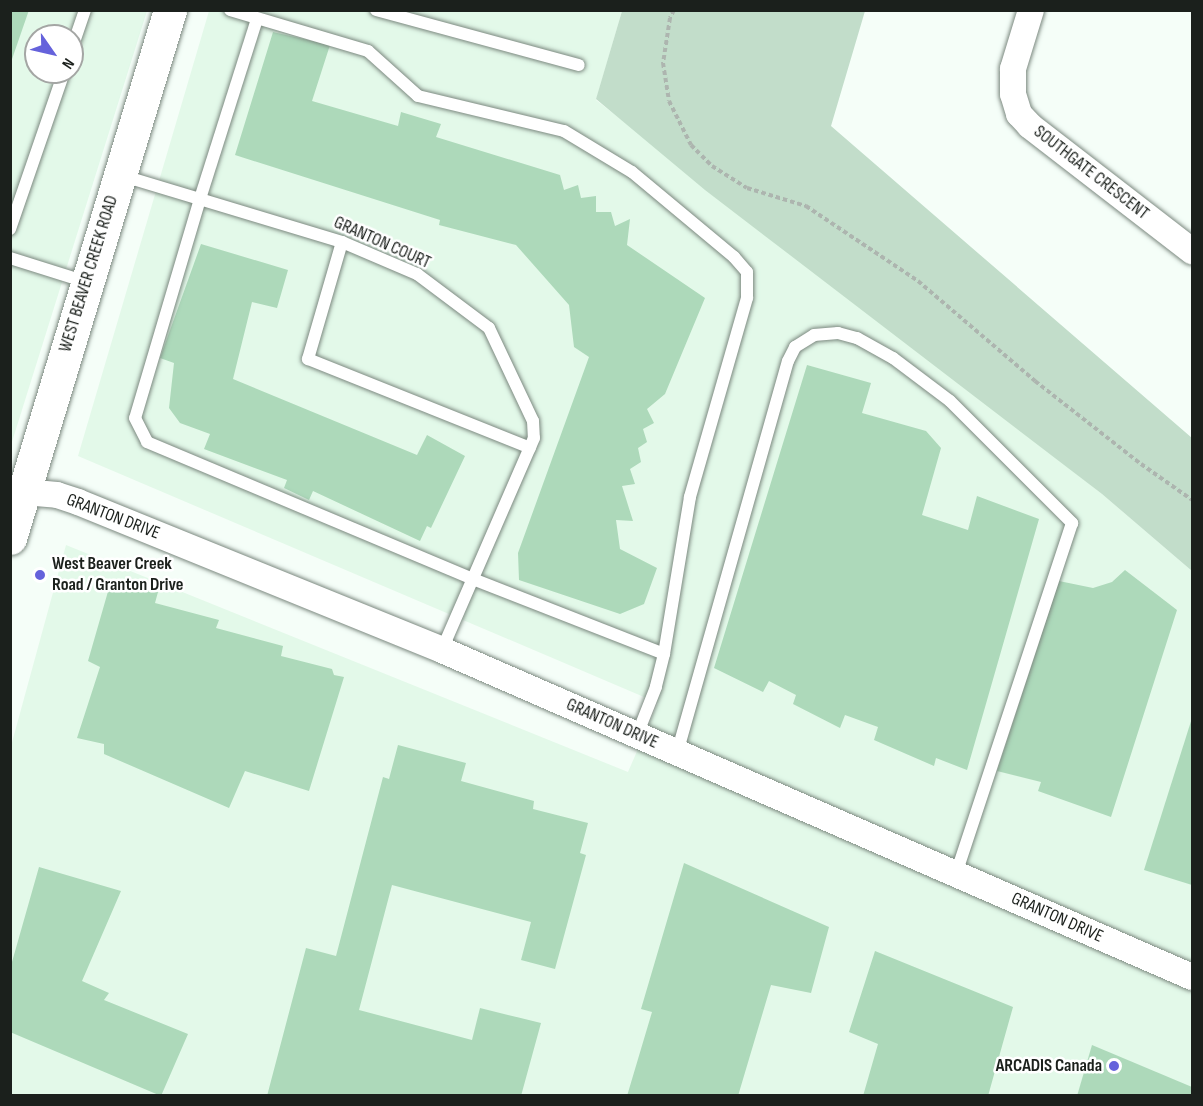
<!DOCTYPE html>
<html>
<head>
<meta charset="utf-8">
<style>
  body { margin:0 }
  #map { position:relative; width:1203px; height:1106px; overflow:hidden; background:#f5fef8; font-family:"Sofia Sans Condensed",sans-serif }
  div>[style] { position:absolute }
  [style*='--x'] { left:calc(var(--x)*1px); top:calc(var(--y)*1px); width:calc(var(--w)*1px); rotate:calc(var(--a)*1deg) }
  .built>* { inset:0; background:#e3f9e9 }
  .green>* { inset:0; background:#c2ddca }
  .building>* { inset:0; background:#add9ba }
  .path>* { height:4px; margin-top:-2px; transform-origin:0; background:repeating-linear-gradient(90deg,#adb5af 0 4.5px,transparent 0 7.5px) }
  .roads { filter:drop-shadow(0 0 2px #7c8980) drop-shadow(0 0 2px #7c8980) }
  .lane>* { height:12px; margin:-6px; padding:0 6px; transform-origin:6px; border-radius:6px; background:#fff }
  .street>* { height:26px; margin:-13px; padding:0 13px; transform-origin:13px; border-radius:13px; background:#fff }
  .secondary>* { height:33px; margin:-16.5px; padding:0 16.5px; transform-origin:16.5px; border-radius:16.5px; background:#fff }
  .dots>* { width:16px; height:16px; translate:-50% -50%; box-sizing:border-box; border:3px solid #fff; border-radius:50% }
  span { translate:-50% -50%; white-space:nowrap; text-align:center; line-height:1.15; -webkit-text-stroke:5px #fff; paint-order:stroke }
  .street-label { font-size:18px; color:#1b201c }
  .poi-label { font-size:18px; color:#1b201c; font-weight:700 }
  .left { translate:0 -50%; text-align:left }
  .right { translate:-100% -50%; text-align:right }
  .frame { position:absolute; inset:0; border:12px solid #1b201c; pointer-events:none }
  .north { position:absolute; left:24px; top:24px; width:60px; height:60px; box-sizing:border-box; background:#fff; border:2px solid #a4a6a4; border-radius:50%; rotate:124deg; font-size:16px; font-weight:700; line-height:24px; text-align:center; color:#1b201c }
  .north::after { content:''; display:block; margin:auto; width:21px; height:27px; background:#6562db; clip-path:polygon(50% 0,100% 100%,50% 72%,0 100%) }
</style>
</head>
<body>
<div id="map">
  <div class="built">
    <i style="clip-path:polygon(evenodd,11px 11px,147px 11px,11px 445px,11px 11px,36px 36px,72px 36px,72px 72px,36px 72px,36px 36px)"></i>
    <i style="clip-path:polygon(209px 11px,622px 11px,596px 100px,1102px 494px,1192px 571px,1192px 1095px,11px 1096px,11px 746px,66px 545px,628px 772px,658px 703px,78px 456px)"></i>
  </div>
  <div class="green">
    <i style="clip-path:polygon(622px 11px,865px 11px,831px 126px,1192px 438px,1192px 571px,1102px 494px,705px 190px,596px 99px)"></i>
  </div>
  <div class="building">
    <i style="clip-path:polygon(10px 10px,29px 10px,11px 62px,10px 62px)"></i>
    <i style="clip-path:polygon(273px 32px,330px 45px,312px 101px,398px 126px,401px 112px,441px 124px,436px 137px,560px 175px,564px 190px,578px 185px,581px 198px,596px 196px,596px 212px,611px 212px,615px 226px,630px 219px,627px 245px,705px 298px,665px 394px,647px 409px,654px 423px,643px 429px,647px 442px,638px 448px,641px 462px,630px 469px,635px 484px,622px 486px,633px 521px,616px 520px,620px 549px,657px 568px,644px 604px,620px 614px,519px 580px,518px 553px,589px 357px,574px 347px,569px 305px,516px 245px,439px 225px,440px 220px,235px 155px)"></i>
    <i style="clip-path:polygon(201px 244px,288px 270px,277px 308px,252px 302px,233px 379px,417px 455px,427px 435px,465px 456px,431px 528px,427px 526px,420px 541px,313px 491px,309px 500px,284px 488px,287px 480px,204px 449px,210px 434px,180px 423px,169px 408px,174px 363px,160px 358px)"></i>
    <i style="clip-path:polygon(807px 365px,871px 383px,862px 413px,926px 431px,941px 448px,922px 515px,968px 530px,977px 496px,1039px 519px,967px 770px,936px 758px,934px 766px,874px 740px,878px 727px,845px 715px,840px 728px,793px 704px,796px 695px,769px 681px,763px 692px,714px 668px)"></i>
    <i style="clip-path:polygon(1125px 570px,1177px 610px,1111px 817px,1038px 791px,1041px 782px,997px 771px,1059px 581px,1093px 588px,1112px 582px)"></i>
    <i style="clip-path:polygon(111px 581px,158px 592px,155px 603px,219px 620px,216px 628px,283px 646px,281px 656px,332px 669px,334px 675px,344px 677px,309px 791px,245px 771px,229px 808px,104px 754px,104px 744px,77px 738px,100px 667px,88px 661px)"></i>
    <i style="clip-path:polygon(1192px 718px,1192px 885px,1144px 870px)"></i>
    <i style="clip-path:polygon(398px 745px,466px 763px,461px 781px,534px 801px,533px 809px,588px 823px,580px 853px,586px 855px,555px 969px,521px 960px,531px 922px,392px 885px,359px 1010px,472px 1040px,480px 1008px,541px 1023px,521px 1096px,267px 1096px,306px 948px,336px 956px,383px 777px,389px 779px)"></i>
    <i style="clip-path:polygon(684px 863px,829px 927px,811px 993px,771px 985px,738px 1096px,627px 1096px,652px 1012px,641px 1009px)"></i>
    <i style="clip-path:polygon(39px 867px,121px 891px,82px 981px,109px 993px,104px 1000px,188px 1034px,161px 1096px,10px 1032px,10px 969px)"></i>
    <i style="clip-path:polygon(875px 951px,1013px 1007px,988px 1096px,863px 1096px,878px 1044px,849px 1032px)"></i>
    <i style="clip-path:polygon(1092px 1045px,1192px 1087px,1192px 1096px,1077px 1096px)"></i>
  </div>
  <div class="path">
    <i style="--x:674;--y:10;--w:9;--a:117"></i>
    <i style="--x:670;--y:18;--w:46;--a:98.8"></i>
    <i style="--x:663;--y:63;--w:38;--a:81"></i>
    <i style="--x:669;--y:101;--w:49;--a:63.4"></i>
    <i style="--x:691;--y:145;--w:30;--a:45"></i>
    <i style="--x:712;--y:166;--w:41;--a:32.2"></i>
    <i style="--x:747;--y:188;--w:62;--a:17"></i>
    <i style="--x:806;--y:206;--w:135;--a:33.8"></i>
    <i style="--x:918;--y:281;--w:154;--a:40.5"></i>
    <i style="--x:1035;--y:381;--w:135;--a:38.1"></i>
    <i style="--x:1141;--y:464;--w:62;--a:35.2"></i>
  </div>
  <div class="roads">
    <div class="lane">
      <i style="--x:230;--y:10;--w:144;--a:16.5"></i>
      <i style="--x:368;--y:51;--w:67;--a:42"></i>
      <i style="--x:418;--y:96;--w:150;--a:13.5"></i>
      <i style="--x:564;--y:131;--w:79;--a:31.1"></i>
      <i style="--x:632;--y:172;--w:133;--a:39.8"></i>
      <i style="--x:734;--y:257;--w:20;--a:49"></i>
      <i style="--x:747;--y:272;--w:26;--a:90"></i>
      <i style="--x:747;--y:298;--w:207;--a:106"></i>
      <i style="--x:690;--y:497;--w:159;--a:99.4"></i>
      <i style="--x:664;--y:654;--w:34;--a:104"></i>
      <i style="--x:656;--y:687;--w:52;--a:111.6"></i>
      <i style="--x:376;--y:10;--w:210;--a:15.2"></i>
      <i style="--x:257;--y:19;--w:189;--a:107.6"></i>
      <i style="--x:200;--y:199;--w:228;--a:106.5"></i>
      <i style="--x:135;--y:418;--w:27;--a:63"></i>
      <i style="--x:147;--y:442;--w:354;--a:22.8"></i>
      <i style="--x:473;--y:579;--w:205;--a:21.4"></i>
      <i style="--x:72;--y:48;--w:40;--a:-71.1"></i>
      <i style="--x:120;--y:175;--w:232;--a:16.8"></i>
      <i style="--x:342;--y:242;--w:82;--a:23.1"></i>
      <i style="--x:417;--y:274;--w:90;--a:36.9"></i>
      <i style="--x:489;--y:328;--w:103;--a:64.7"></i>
      <i style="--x:533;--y:421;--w:17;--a:87"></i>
      <i style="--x:534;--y:438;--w:231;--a:113.5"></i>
      <i style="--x:10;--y:229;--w:166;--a:-71"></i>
      <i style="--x:342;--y:242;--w:122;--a:106.2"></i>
      <i style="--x:308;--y:359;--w:239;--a:21.8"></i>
      <i style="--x:10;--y:258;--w:80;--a:17.5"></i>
      <i style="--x:677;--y:753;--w:407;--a:-74.2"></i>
      <i style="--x:788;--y:361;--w:16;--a:-63"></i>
      <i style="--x:795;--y:347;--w:22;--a:-32"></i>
      <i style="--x:814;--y:335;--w:24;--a:-5"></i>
      <i style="--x:838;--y:333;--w:20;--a:15"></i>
      <i style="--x:857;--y:338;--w:41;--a:29.1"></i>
      <i style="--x:893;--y:358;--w:71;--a:37"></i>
      <i style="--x:950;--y:401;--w:173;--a:45"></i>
      <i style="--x:1072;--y:523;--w:370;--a:108.3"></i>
    </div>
    <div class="street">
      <i style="--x:1031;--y:10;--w:62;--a:107"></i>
      <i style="--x:1013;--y:69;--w:25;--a:90"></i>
      <i style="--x:1013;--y:94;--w:21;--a:73"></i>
      <i style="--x:1019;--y:114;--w:16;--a:47"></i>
      <i style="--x:1030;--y:126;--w:205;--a:37.7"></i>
      <i style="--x:24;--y:492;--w:33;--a:5"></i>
      <i style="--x:57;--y:495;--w:22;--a:18"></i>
      <i style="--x:78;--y:502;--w:393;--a:22.1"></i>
      <i style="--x:442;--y:650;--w:818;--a:23.56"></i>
    </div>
    <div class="secondary">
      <i style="--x:10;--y:538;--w:552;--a:-73.14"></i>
    </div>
  </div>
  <div class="dots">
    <i style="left:40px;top:575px;background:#6562db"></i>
    <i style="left:1114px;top:1066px;background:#6562db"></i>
  </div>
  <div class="street-label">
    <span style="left:1091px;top:173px;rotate:38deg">SOUTHGATE CRESCENT</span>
    <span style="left:382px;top:243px;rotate:24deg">GRANTON COURT</span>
    <span style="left:89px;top:274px;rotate:-73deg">WEST BEAVER CREEK ROAD</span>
    <span style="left:113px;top:517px;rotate:21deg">GRANTON DRIVE</span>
    <span style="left:612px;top:724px;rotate:24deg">GRANTON DRIVE</span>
    <span style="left:1057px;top:918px;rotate:24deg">GRANTON DRIVE</span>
  </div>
  <div class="poi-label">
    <span class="left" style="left:52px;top:575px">West Beaver Creek<br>Road / Granton Drive</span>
    <span class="right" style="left:1102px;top:1066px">ARCADIS Canada</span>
  </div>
  <div class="frame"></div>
  <div class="north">N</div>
</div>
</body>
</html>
